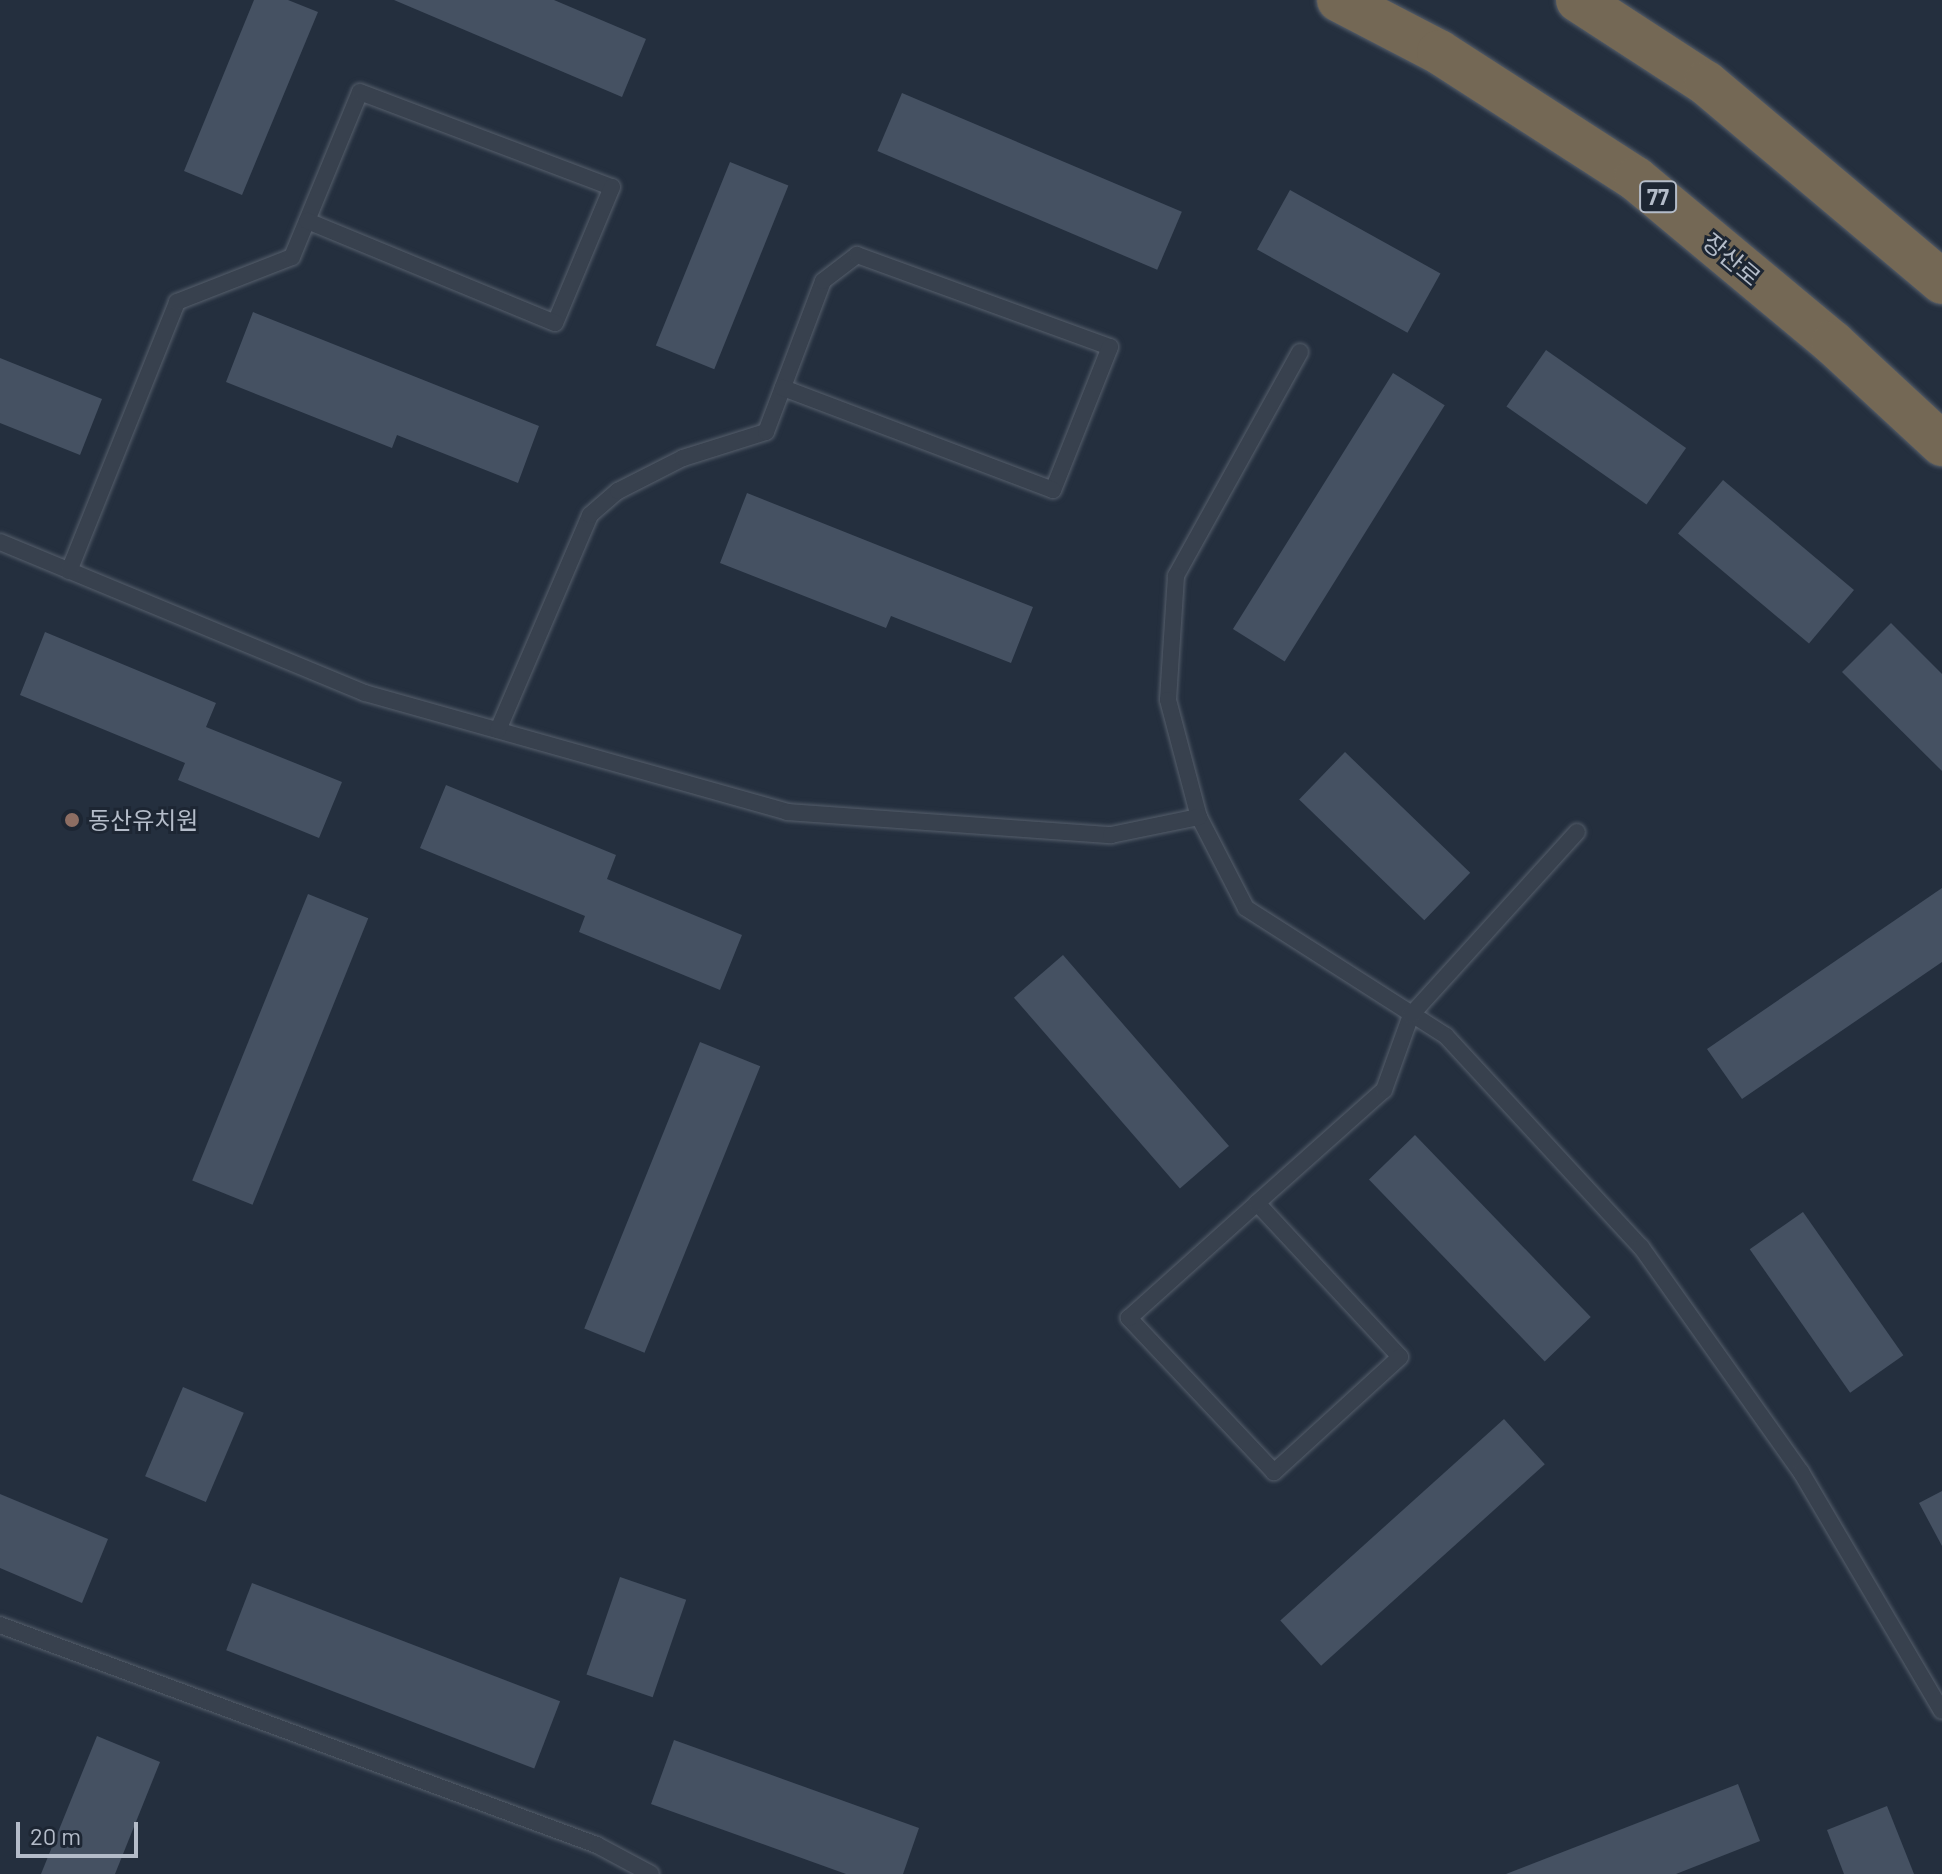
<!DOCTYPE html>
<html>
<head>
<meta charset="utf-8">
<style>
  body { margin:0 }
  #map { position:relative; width:1942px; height:1874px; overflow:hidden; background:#242f3e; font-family:Barlow,"Noto Sans KR",sans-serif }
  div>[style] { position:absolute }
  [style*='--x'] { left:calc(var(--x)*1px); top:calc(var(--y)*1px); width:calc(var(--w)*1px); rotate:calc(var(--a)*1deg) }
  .building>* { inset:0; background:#455162; transform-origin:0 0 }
  .roads { filter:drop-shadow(0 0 2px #565f6c) drop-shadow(0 0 2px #565f6c) }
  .lane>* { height:16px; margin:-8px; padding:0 8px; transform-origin:8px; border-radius:8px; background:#38414e }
  .highway>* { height:44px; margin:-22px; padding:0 22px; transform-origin:22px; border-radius:22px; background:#746855 }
  .dots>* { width:22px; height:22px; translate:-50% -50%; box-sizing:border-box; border:4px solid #1d2633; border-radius:50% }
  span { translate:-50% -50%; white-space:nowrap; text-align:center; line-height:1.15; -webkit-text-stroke:6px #1d2633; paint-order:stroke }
  .shield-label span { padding:2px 6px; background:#1d2633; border:2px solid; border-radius:6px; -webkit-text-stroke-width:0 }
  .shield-label { font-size:22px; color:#b4bcc9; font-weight:700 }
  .street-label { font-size:24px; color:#b4bcc9 }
  .poi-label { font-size:24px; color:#b4bcc9 }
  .left { translate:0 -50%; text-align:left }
  .scale { position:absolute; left:16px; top:1822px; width:122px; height:36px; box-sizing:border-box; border:4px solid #b4bcc9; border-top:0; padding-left:10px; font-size:24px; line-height:28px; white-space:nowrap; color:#b4bcc9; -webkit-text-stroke:6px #1d2633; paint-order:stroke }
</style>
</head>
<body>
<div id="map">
  <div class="building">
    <i style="clip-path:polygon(254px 0,288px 0,318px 12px,242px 195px,184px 171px)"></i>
    <i style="clip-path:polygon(394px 0,554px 0,646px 39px,622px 97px)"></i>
    <i style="left:902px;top:93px;width:304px;height:63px;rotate:23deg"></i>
    <i style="left:730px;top:162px;width:63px;height:198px;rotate:22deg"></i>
    <i style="left:1290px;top:190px;width:172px;height:68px;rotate:29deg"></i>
    <i style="clip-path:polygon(253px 312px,539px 426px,518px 483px,397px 435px,392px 448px,226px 382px)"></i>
    <i style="left:1546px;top:350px;width:171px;height:69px;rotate:35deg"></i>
    <i style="clip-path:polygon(0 358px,102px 399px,80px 455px,0 423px)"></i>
    <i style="left:1393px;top:373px;width:61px;height:302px;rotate:32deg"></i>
    <i style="left:1723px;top:480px;width:171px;height:70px;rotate:40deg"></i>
    <i style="clip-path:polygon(747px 493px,1033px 607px,1011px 663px,891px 616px,886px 628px,720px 563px)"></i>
    <i style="clip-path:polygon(1891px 623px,1942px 674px,1942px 771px,1842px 672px)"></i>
    <i style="clip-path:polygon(45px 632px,216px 703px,206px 727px,342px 782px,319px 838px,178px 780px,185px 763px,20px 695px)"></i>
    <i style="left:1345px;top:752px;width:174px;height:66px;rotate:44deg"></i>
    <i style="clip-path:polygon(446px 785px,616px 855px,607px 879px,742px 935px,720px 990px,579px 932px,585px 916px,420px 848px)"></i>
    <i style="clip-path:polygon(1942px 888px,1942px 962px,1742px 1099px,1707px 1049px)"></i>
    <i style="left:308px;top:894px;width:65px;height:309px;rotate:22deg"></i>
    <i style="left:1063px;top:955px;width:253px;height:65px;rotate:49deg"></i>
    <i style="left:700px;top:1042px;width:65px;height:309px;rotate:22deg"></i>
    <i style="left:1415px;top:1135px;width:253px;height:64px;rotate:46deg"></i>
    <i style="left:1803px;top:1212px;width:175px;height:65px;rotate:55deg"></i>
    <i style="left:183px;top:1387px;width:66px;height:97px;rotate:23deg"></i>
    <i style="left:1504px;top:1419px;width:61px;height:301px;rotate:48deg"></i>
    <i style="clip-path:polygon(1942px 1491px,1942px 1546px,1919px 1503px)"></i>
    <i style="clip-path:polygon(0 1494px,108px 1539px,82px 1603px,0 1568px)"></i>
    <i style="left:620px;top:1577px;width:70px;height:103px;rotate:19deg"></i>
    <i style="left:252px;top:1583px;width:330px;height:72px;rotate:21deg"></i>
    <i style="clip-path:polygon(97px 1736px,160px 1762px,115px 1874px,41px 1874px)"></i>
    <i style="clip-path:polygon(674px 1740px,919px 1828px,903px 1874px,846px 1874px,651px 1804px)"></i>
    <i style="clip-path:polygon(1738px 1784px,1760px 1841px,1676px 1874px,1506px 1874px)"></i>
    <i style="clip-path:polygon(1887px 1806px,1914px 1874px,1844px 1874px,1827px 1830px)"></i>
  </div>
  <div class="roads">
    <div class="lane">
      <i style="--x:1300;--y:352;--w:256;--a:119"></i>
      <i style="--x:1176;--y:576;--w:124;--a:93.7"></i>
      <i style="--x:1168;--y:700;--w:121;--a:75.2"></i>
      <i style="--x:1199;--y:817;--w:102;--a:62.7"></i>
      <i style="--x:1246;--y:908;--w:237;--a:32.6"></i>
      <i style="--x:1446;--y:1036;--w:287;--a:47.3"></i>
      <i style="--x:1641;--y:1247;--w:276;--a:54.6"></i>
      <i style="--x:1801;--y:1472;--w:277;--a:59.5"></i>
      <i style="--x:0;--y:542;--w:395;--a:22.5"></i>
      <i style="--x:365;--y:693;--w:438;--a:15.7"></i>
      <i style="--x:787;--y:812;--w:325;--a:4.1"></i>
      <i style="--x:1111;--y:835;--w:90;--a:-11.6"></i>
      <i style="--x:69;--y:571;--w:290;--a:-68.1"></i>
      <i style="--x:177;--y:302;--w:123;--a:-21.4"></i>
      <i style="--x:292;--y:257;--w:178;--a:-67.6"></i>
      <i style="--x:360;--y:92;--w:269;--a:20.7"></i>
      <i style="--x:612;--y:187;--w:147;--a:112.7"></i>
      <i style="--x:555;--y:323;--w:268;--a:-157.6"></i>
      <i style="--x:498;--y:730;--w:234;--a:-66.8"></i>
      <i style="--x:590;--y:515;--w:37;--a:-41"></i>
      <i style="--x:618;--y:491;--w:73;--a:-26.9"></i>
      <i style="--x:683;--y:458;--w:87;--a:-17.4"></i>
      <i style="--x:766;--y:432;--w:161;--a:-69.3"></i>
      <i style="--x:823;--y:281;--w:43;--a:-37.4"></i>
      <i style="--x:857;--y:255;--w:269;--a:20"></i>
      <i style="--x:1110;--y:347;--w:154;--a:111.7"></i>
      <i style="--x:1053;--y:490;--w:289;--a:-159.3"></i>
      <i style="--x:1257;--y:1203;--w:210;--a:47.1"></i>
      <i style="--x:1400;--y:1357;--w:171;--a:137.6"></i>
      <i style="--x:1274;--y:1472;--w:212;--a:-133.3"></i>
      <i style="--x:1129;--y:1318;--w:172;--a:-41.9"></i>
      <i style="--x:1257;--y:1203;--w:170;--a:-41.7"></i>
      <i style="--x:1384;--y:1090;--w:80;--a:-70.2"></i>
      <i style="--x:1411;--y:1015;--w:247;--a:-47.8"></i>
      <i style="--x:0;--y:1625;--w:636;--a:20.23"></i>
      <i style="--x:597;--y:1845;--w:61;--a:28.2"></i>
    </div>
    <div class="highway">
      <i style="--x:1339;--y:0;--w:113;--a:27.5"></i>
      <i style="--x:1439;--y:52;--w:234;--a:32.8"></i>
      <i style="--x:1636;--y:179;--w:256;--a:39.8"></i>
      <i style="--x:1833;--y:343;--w:149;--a:42.8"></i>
      <i style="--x:1578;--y:0;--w:153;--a:33"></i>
      <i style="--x:1706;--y:83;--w:309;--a:40.1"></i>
    </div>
  </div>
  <div class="dots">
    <i style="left:72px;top:820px;background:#8d6e63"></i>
  </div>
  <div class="shield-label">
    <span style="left:1658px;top:197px">77</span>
  </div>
  <div class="street-label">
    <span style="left:1732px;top:259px;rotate:40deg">장산로</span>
  </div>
  <div class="poi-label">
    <span class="left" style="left:88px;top:820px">동산유치원</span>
  </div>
  <div class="scale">20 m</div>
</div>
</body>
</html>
